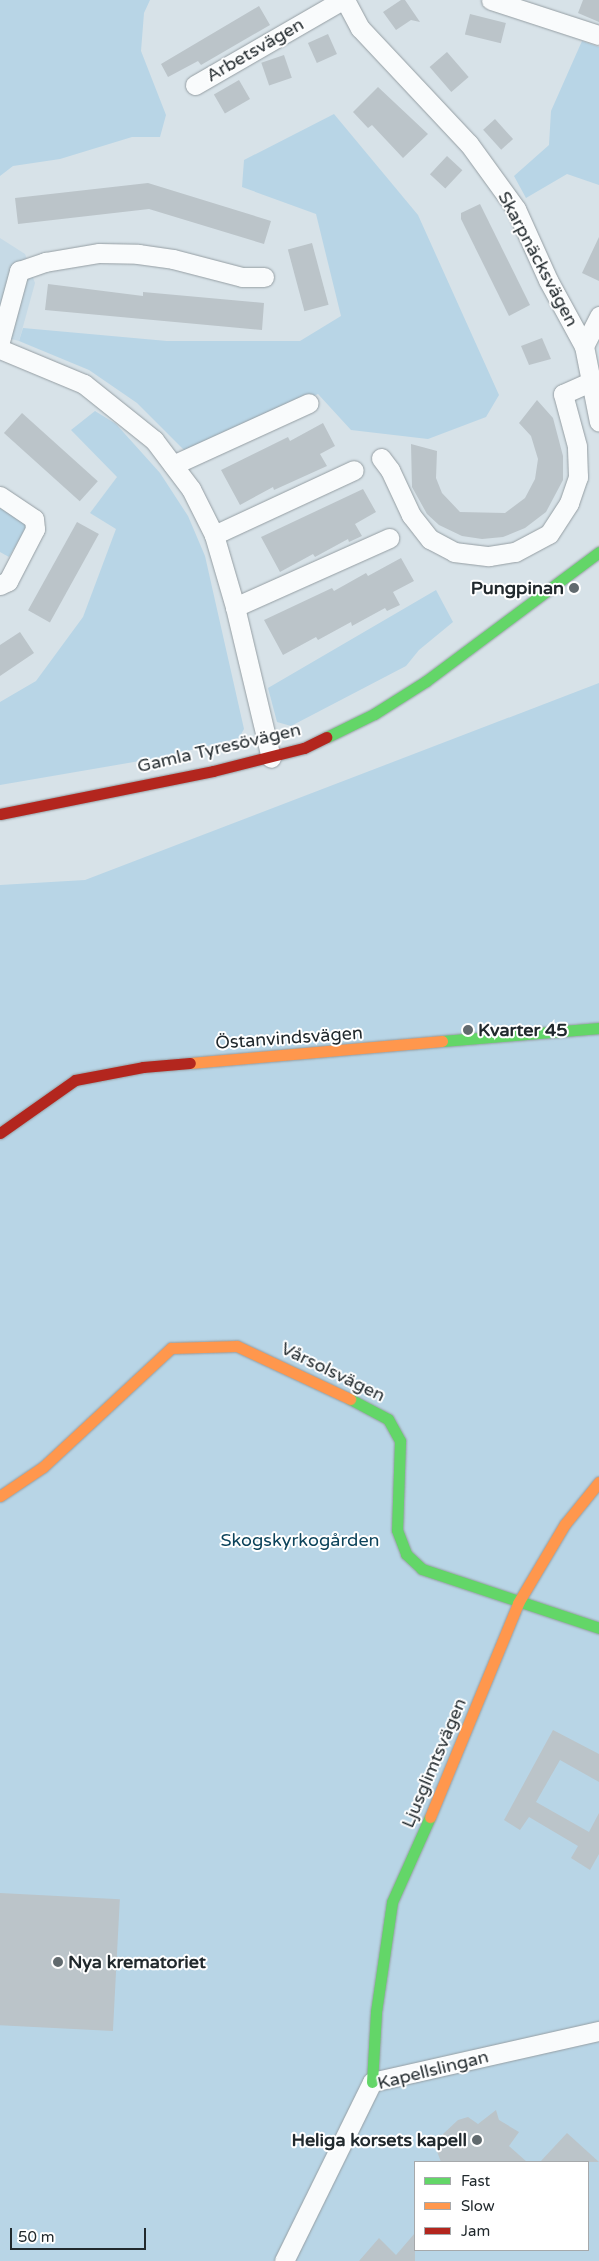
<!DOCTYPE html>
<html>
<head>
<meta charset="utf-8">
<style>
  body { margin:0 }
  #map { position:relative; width:599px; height:2261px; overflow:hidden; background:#d7e2e8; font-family:"Varela Round",sans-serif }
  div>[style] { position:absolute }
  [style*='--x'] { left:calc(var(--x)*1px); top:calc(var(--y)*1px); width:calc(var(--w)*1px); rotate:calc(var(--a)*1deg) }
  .built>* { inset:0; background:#c6dae6 }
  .green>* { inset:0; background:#b8d5e6 }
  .building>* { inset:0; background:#bbc4c9; transform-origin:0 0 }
  .roads { filter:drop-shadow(0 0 1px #959ea3) drop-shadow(0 0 1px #959ea3) }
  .street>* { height:19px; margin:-9.5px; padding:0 9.5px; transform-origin:9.5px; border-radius:9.5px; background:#f9fbfc }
  .fast>* { height:11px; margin:-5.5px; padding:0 5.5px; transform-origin:5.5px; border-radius:5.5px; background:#63d668 }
  .slow>* { height:11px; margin:-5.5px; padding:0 5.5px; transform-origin:5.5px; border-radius:5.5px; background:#ff974d }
  .jam>* { height:11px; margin:-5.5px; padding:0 5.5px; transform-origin:5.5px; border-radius:5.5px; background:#b3261e }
  .dots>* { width:14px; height:14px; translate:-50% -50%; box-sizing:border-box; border:2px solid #fff; border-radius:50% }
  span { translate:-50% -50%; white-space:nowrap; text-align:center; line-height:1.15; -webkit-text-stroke:4px #fff; paint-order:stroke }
  .street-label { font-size:18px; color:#21292d }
  .poi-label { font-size:18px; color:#21292d; font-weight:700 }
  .right { translate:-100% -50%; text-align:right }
  .left { translate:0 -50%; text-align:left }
  .park-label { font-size:18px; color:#0c435b }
  .legend { position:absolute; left:414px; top:2161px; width:175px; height:90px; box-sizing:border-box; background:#fff; border:1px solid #a6a9ab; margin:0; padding:6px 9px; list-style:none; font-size:15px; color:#21292d }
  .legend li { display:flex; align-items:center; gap:10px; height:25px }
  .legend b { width:25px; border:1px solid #a6a9ab }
  .scale { position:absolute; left:10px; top:2228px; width:136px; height:22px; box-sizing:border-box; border:2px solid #21292d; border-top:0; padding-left:6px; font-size:15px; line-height:18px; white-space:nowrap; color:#21292d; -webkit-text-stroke:4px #fff; paint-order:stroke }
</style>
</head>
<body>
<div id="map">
  <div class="built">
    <i style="clip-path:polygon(0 238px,25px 254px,35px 283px,19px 341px,0 336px)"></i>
  </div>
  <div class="green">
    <i style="clip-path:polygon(0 0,150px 0,144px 13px,141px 51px,166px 115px,160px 137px,132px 137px,60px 159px,13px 166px,0 176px)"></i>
    <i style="clip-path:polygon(582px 41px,599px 47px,599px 185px,567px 174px,526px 198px,514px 176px,549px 145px,551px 111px)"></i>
    <i style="clip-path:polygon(334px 114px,418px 215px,499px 395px,486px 417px,428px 439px,351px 430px,318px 394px,184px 450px,137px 403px,89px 370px,19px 341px,23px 328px,167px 341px,300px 341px,341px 316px,316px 214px,242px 187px,244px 160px)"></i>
    <i style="clip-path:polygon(95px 411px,116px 424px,160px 473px,188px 516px,205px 556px,244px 729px,239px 738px,163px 757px,0 785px,0 702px,36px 681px,83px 617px,116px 529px,90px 513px,117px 477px,71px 430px)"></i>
    <i style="clip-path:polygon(0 503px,30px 521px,9px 557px,0 552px)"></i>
    <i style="clip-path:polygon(436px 590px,453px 622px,419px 650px,406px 666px,291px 726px,277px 722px,268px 688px)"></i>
    <i style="clip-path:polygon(evenodd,599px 683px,599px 2261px,0 2261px,0 885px,85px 880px,599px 683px,415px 2162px,588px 2162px,588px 2250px,415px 2250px,415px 2162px)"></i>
  </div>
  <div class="building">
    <i style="clip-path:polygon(401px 0,405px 0,420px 22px,411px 20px,396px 30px,383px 12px)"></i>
    <i style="clip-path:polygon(583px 0,599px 0,599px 22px,578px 13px)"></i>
    <i style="clip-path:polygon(259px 6px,270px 25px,201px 65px,198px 61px,168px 77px,161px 64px)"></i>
    <i style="left:470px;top:14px;width:37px;height:21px;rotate:14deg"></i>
    <i style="left:328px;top:34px;width:22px;height:22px;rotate:66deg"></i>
    <i style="left:447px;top:52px;width:33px;height:23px;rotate:49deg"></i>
    <i style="left:284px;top:55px;width:24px;height:24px;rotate:71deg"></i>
    <i style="left:239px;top:80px;width:22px;height:29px;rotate:60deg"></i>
    <i style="clip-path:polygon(378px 87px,428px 134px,403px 158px,372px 125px,368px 128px,353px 112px)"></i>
    <i style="left:495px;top:119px;width:27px;height:16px;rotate:48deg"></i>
    <i style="left:447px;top:156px;width:21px;height:25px;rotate:43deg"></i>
    <i style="clip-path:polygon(148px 183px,271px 221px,264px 244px,149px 209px,18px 224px,15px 198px)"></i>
    <i style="clip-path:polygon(480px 204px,530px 305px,509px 316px,461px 219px,461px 213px)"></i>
    <i style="clip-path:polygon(599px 237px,599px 281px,582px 273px)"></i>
    <i style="left:312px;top:243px;width:64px;height:25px;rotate:75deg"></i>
    <i style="clip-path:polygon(48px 284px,143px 296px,143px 292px,264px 303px,262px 330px,45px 310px)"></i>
    <i style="clip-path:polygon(542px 338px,551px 359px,529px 365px,521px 346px)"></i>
    <i style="clip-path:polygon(537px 400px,553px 418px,563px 456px,563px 480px,546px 512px,525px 528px,503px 537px,482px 539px,462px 536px,439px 525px,427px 514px,412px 487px,411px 444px,437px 451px,436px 478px,442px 493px,460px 512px,505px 513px,525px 498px,535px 479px,538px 459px,531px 436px,519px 423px)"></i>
    <i style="left:22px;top:413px;width:102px;height:27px;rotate:42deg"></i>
    <i style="clip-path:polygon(323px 423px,335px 446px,320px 454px,327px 466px,274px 490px,273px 487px,240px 505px,221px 470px,288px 437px,290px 441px)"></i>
    <i style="clip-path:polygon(363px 489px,376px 512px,355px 524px,362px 536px,349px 542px,348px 539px,315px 557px,313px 554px,280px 572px,261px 537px)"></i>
    <i style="left:77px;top:522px;width:25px;height:101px;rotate:29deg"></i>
    <i style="clip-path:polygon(401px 558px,414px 581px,393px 592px,400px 605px,387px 611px,385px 608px,352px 626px,351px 622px,318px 640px,316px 637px,283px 655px,264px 620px,332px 588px,334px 591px,366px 573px,368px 576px)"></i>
    <i style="clip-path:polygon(20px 632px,34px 653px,0 676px,0 645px)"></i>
    <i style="clip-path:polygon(553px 1730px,599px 1754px,599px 1782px,560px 1760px,536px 1802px,589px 1832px,599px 1813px,599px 1854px,590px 1870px,571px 1858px,578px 1846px,529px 1817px,520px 1830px,504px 1820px)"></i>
    <i style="left:0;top:1893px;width:120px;height:132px;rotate:3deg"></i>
    <i style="clip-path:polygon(496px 2110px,499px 2120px,519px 2132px,509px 2146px,527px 2162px,441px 2162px,436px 2149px,443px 2134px,458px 2120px,468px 2117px,478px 2124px)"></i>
    <i style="clip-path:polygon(567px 2133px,599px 2162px,540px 2162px)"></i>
    <i style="clip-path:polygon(415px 2233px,415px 2261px,359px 2261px,379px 2238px,396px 2255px)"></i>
  </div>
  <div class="roads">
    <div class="street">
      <i style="--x:345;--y:0;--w:32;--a:62"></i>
      <i style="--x:360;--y:28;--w:159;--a:46.8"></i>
      <i style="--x:469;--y:144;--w:80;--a:54.1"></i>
      <i style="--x:516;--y:209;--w:78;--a:65.7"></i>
      <i style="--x:548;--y:280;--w:75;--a:61.4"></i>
      <i style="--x:584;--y:346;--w:77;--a:78.8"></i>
      <i style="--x:491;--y:0;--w:114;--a:18"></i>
      <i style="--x:195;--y:85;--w:170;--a:-30"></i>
      <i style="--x:0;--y:341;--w:73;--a:-74.8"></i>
      <i style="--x:19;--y:271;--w:28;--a:-19"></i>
      <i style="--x:45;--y:262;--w:55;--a:-9.5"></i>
      <i style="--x:99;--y:253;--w:39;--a:1"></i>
      <i style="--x:138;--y:254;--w:35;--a:8"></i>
      <i style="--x:173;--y:259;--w:71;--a:14.6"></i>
      <i style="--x:242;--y:277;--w:22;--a:0"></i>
      <i style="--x:584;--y:346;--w:34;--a:-63"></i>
      <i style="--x:0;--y:349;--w:91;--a:22.6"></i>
      <i style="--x:84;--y:384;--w:90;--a:38.7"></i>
      <i style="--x:154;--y:440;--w:61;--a:52.9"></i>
      <i style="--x:191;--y:489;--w:51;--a:63.4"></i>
      <i style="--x:214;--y:535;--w:75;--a:73.7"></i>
      <i style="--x:235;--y:607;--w:155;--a:76.6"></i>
      <i style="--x:381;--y:458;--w:15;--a:53"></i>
      <i style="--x:390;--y:470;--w:50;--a:65"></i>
      <i style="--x:411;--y:515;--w:31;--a:52"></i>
      <i style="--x:430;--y:539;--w:27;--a:28"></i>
      <i style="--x:454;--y:552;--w:35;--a:7"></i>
      <i style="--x:489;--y:556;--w:26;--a:-9"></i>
      <i style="--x:515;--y:552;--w:38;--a:-28"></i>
      <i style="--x:549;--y:534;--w:37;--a:-57"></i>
      <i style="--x:569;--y:503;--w:28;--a:-71"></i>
      <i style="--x:578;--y:477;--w:31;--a:-92"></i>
      <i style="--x:577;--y:446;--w:54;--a:-105.1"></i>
      <i style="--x:563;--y:394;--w:32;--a:-24"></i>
      <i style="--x:173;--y:465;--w:149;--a:-24.5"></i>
      <i style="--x:0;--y:496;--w:41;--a:34.1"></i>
      <i style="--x:34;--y:519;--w:10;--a:84"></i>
      <i style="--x:35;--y:529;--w:59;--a:117.4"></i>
      <i style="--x:8;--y:581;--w:9;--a:153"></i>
      <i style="--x:214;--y:535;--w:154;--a:-24.9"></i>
      <i style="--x:235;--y:607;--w:169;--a:-24.1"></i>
      <i style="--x:284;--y:2261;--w:199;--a:-63.8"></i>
      <i style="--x:372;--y:2082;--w:233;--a:-12.7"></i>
    </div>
    <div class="fast">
      <i style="--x:327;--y:737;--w:52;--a:-26.1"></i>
      <i style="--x:374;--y:714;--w:62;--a:-32.4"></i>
      <i style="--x:426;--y:681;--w:216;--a:-36.7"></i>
      <i style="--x:442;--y:1041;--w:158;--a:-4.7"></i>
      <i style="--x:350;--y:1399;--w:43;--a:27.8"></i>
      <i style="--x:388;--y:1419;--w:25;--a:61"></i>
      <i style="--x:400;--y:1441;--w:89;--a:91.9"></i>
      <i style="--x:397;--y:1530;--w:26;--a:69"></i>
      <i style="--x:406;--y:1554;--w:22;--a:43"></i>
      <i style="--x:422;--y:1569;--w:187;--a:18.4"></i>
      <i style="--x:372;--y:2082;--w:70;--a:-86.7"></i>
      <i style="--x:376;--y:2012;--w:111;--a:-81.7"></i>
      <i style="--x:392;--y:1902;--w:93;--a:-65.9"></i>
    </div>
    <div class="slow">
      <i style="--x:190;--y:1063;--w:253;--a:-5"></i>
      <i style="--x:0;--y:1496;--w:52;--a:-34"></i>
      <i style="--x:43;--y:1467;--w:175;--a:-42.9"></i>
      <i style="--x:171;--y:1348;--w:66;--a:-1.7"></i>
      <i style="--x:237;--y:1346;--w:125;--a:25.1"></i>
      <i style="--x:430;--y:1817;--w:231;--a:-67.6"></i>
      <i style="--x:518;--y:1603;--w:92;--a:-59.3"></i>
      <i style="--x:565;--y:1524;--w:54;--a:-51"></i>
    </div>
    <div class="jam">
      <i style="--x:0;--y:814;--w:217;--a:-11.4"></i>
      <i style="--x:213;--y:771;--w:94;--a:-14.2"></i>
      <i style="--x:304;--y:748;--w:25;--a:-26"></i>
      <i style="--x:0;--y:1133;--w:92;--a:-35.2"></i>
      <i style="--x:75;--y:1080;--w:69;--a:-10.8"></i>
      <i style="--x:143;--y:1067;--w:47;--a:-4.9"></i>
    </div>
  </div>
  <div class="dots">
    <i style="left:574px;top:588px;background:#616a6e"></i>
    <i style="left:468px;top:1030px;background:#616a6e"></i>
    <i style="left:58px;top:1962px;background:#616a6e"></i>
    <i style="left:477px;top:2140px;background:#616a6e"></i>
  </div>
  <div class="street-label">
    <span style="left:255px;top:50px;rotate:-30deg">Arbetsvägen</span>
    <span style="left:538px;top:259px;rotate:62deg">Skarpnäcksvägen</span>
    <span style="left:219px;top:748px;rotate:-13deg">Gamla Tyresövägen</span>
    <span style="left:289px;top:1038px;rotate:-4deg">Östanvindsvägen</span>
    <span style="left:333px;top:1372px;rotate:26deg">Vårsolsvägen</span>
    <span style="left:434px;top:1763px;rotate:-67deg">Ljusglimtsvägen</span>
    <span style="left:433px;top:2070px;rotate:-14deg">Kapellslingan</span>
  </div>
  <div class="poi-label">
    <span class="right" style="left:564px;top:588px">Pungpinan</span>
    <span class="left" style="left:478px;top:1030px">Kvarter 45</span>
    <span class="left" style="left:68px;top:1962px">Nya krematoriet</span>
    <span class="right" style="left:467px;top:2140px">Heliga korsets kapell</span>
  </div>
  <div class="park-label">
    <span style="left:300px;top:1540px">Skogskyrkogården</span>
  </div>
  <ul class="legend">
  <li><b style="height:6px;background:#63d668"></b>Fast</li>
  <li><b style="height:6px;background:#ff974d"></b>Slow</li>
  <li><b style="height:6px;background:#b3261e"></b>Jam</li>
  </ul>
  <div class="scale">50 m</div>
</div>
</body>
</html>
